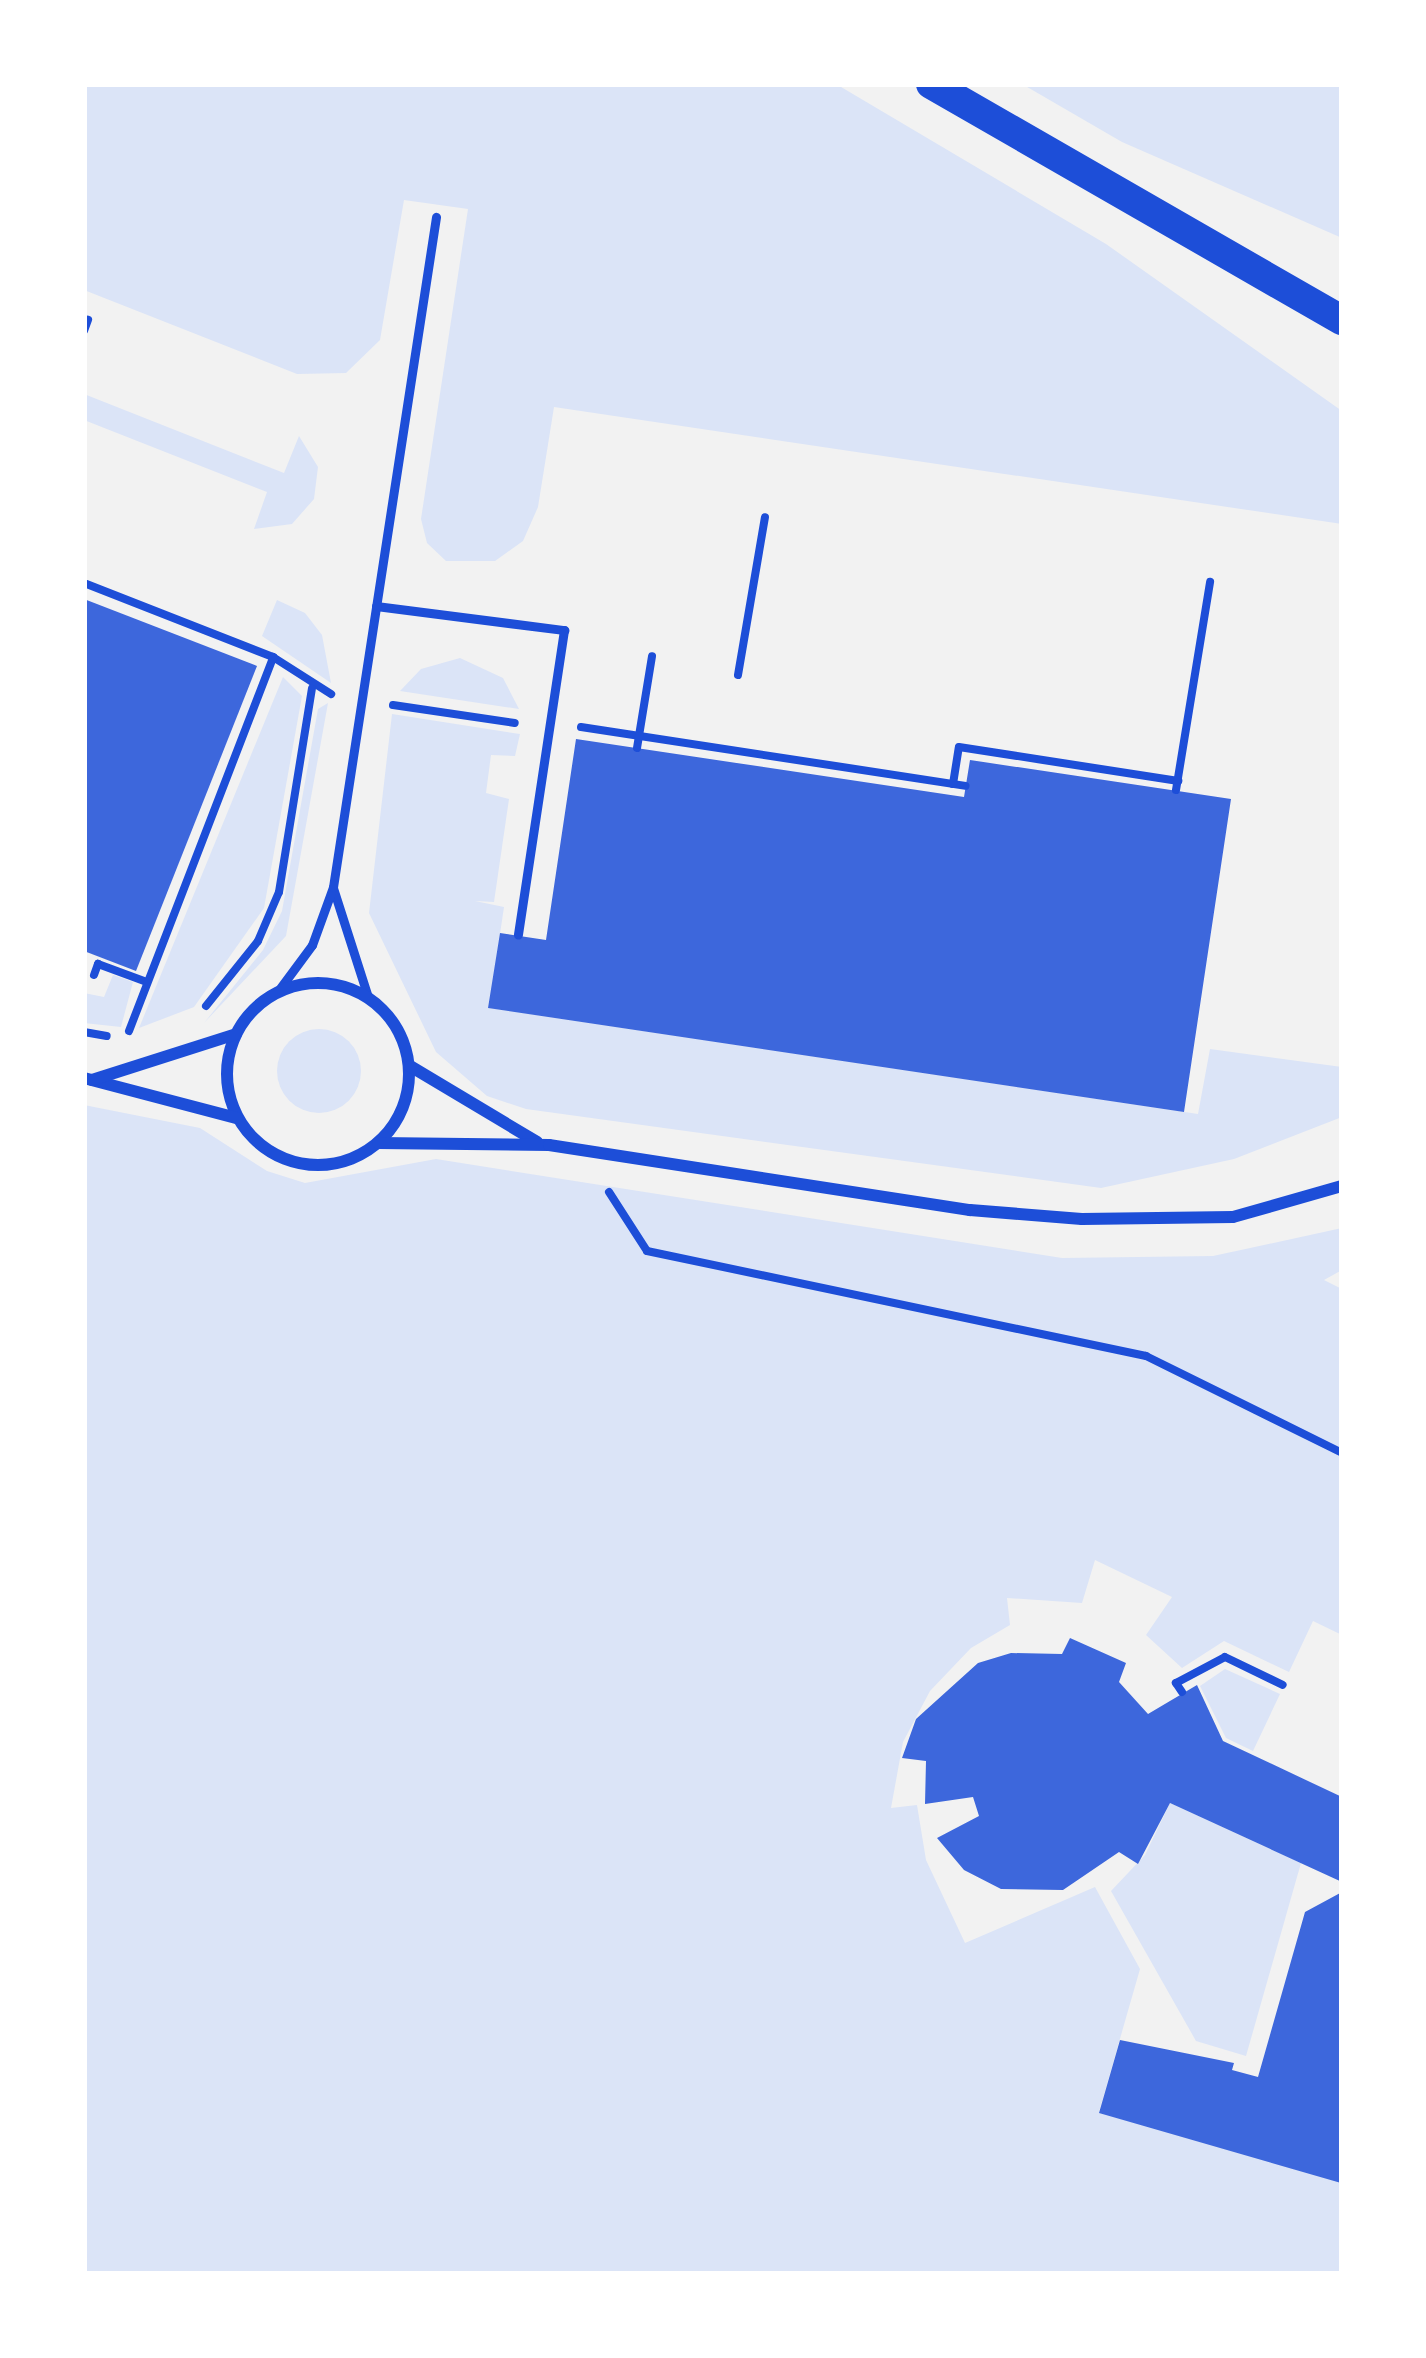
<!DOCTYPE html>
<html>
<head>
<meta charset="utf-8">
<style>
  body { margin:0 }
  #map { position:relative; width:1426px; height:2358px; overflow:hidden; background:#f2f2f2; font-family:"Exo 2",sans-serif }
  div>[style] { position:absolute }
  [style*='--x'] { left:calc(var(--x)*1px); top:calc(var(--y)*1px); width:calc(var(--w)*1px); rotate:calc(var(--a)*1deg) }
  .green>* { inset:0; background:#dbe4f7 }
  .round { border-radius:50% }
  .building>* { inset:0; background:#3d67dc }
  .path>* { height:8px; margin:-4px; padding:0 4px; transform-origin:4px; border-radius:4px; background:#1d4ed8 }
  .service>* { height:9px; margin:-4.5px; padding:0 4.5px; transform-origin:4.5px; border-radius:4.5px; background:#1d4ed8 }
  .minor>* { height:12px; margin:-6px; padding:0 6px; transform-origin:6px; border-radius:6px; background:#1d4ed8 }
  .minor>.ring { margin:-6px; padding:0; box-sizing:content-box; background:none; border:12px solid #1d4ed8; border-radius:50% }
  .primary>* { height:30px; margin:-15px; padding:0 15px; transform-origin:15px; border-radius:15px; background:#1d4ed8 }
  span { translate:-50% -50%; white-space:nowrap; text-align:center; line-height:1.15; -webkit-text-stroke:10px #fff; paint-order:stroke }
  .frame { position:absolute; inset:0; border:87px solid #fff; pointer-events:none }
</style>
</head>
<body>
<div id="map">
  <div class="green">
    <i style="clip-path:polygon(84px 84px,836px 84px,1106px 244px,1342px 411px,1342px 524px,554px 407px,538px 507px,523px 541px,495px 561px,446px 561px,427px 543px,421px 519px,468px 209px,404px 200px,380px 340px,346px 373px,297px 374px,84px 290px)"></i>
    <i style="clip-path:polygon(1022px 84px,1342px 84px,1342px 238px,1122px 142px)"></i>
    <i style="clip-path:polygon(84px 394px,284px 473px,299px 436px,318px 467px,314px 499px,292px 524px,254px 529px,267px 492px,84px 420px)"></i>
    <i style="clip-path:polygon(277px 600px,305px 613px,322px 635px,331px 683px,262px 636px)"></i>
    <i style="clip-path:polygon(460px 658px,503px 678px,519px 709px,400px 691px,421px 669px)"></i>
    <i style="clip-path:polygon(283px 677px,302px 696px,264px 908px,194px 1007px,139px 1028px)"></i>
    <i style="clip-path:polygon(328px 703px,286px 936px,204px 1023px,263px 950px,282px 911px,318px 709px)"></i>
    <i style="clip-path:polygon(392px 714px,520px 734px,515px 756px,491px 755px,486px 793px,509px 799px,494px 902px,475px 901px,504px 907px,489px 1008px,1198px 1114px,1210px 1049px,1342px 1067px,1342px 1117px,1234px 1159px,1101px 1188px,526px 1109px,487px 1096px,436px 1052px,369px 913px)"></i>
    <i style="clip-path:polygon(113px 975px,133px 982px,121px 1027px,84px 1023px,84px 993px,104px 997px)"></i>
    <i class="round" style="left:277px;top:1029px;width:84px;height:84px"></i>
    <i style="clip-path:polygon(84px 1105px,200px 1128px,267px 1171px,305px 1183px,436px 1159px,1062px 1258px,1213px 1256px,1342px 1228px,1342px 1270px,1324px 1280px,1342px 1289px,1342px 1635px,1313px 1621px,1289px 1672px,1224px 1641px,1182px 1668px,1146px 1635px,1172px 1597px,1095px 1560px,1082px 1603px,1007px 1598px,1010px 1625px,971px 1648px,930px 1691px,903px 1742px,891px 1808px,917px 1805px,926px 1860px,965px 1943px,1095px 1887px,1140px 1969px,1099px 2112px,1342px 2179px,1342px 2274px,84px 2274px)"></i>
    <i style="clip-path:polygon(1225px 1669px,1280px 1694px,1253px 1751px,1226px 1738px,1200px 1686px)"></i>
    <i style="clip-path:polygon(1170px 1803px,1301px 1863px,1246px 2056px,1196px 2041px,1111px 1891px,1145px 1855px)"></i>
  </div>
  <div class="building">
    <i style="clip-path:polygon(84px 599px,257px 666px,136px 971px,84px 951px)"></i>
    <i style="clip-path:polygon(576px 739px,964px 797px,970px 760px,1231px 799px,1184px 1112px,488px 1008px,500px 933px,546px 940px)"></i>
    <i style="clip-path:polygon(1070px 1638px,1126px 1663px,1119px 1682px,1148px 1714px,1197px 1685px,1223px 1741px,1342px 1797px,1342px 1882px,1170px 1803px,1138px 1864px,1119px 1852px,1063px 1890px,1001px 1889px,964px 1870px,937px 1838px,979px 1816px,973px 1797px,925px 1804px,926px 1761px,902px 1758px,916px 1719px,978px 1663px,1011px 1653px,1062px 1654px)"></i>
    <i style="clip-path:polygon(1342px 1892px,1341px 2183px,1099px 2113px,1120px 2040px,1234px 2063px,1232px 2070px,1258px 2077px,1305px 1912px)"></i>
  </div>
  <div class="path">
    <i style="--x:84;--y:331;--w:12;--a:-70"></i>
    <i style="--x:84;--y:583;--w:203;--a:21.4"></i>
    <i style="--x:273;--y:657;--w:69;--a:32.5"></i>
    <i style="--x:738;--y:675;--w:160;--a:-80.3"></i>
    <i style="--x:393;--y:705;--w:123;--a:8.4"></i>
    <i style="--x:581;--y:727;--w:389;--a:8.7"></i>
    <i style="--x:637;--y:748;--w:93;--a:-80.7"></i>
    <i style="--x:953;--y:784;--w:37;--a:-81"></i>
    <i style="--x:959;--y:747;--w:222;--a:8.8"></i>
    <i style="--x:1176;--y:790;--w:211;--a:-80.7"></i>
    <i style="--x:94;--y:975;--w:12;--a:-70"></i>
    <i style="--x:98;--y:964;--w:52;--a:20.2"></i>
    <i style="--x:206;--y:1006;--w:83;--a:-51.3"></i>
    <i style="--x:258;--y:941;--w:53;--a:-66.8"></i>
    <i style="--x:279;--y:892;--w:206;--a:-80.8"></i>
    <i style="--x:129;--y:1031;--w:401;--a:-68.9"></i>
    <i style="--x:84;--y:1032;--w:23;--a:10"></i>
    <i style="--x:609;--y:1192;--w:70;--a:57.2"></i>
    <i style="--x:647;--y:1251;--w:510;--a:11.88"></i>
    <i style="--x:1146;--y:1356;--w:219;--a:26.3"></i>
    <i style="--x:1182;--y:1692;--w:11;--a:-124"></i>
    <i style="--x:1176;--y:1683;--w:55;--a:-28"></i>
    <i style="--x:1225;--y:1657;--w:64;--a:25.8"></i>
  </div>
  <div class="service">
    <i style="--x:376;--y:606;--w:190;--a:7.3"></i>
    <i style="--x:564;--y:630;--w:308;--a:98.6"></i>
    <i style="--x:333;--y:888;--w:114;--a:72.2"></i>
    <i style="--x:278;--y:991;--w:57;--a:-53.5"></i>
    <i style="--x:312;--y:945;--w:62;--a:-70.1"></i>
    <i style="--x:333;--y:887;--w:678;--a:-81.26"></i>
  </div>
  <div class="minor">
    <i class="ring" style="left:227px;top:983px;width:170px;height:170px"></i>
    <i style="--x:410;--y:1066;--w:148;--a:30.9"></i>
    <i style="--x:84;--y:1078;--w:158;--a:14.7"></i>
    <i style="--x:92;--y:1080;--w:151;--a:-17.7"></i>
    <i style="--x:378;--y:1143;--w:171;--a:0.7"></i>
    <i style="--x:549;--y:1145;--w:426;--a:8.8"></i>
    <i style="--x:970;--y:1210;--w:112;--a:4.6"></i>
    <i style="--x:1082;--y:1219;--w:151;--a:-0.8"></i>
    <i style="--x:1233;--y:1217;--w:113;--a:-15.9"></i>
  </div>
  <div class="primary">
    <i style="--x:931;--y:84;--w:474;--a:29.9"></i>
  </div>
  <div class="frame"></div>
</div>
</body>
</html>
